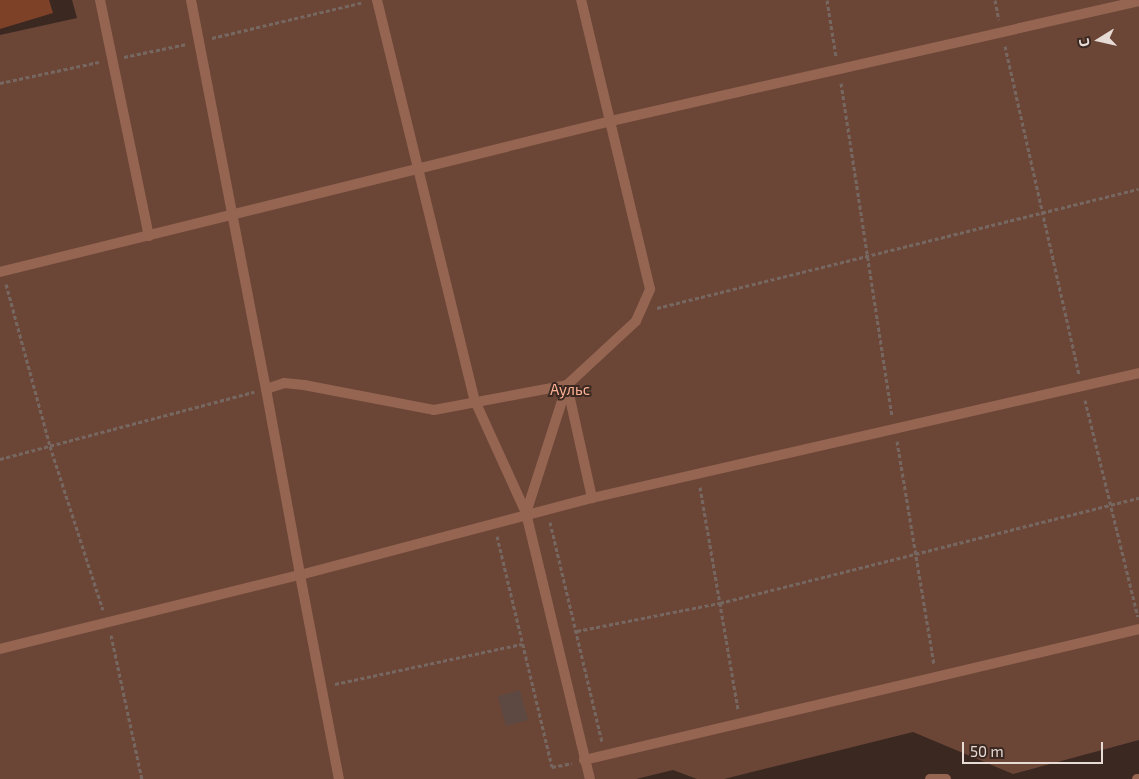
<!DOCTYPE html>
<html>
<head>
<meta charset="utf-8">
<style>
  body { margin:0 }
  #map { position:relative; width:1139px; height:779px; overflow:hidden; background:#3a2821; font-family:"Exo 2",sans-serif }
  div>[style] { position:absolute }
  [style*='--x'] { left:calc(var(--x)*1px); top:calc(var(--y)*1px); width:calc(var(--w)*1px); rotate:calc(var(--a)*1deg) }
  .green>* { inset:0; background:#6b4637 }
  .forest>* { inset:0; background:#7d4128 }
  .building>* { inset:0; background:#5d4942; transform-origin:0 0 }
  .path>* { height:3px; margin-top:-1.5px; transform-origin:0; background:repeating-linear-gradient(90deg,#776761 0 4px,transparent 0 6.5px) }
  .service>* { height:10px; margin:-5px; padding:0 5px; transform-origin:5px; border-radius:5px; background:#956552 }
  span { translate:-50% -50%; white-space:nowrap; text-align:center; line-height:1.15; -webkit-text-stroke:4px #3a2821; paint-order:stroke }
  .park-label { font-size:15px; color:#fcb193 }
  .north { position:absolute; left:1074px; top:15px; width:50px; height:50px; -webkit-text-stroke:4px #3a2821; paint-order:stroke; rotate:260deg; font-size:14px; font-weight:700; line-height:20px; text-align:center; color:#e7dbd6 }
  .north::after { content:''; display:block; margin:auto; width:18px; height:22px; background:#e7dbd6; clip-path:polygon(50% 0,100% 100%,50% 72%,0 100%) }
  .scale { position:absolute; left:962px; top:742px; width:141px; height:22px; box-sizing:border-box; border:2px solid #e7dbd6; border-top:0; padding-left:6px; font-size:15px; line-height:18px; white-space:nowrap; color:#e7dbd6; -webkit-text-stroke:4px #3a2821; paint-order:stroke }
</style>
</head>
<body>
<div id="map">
  <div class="green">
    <i style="clip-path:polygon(72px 0,1139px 0,1139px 740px,1013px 774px,913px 732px,724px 779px,697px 779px,673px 770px,636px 779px,0 779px,0 35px,77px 18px)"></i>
  </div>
  <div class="forest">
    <i style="clip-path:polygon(0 0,49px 0,53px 13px,0 29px)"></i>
  </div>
  <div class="building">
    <i style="left:520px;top:690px;width:31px;height:23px;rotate:75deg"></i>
  </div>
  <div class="path">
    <i style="--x:827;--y:0;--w:58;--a:81"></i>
    <i style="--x:995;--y:0;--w:20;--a:79"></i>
    <i style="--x:212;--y:38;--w:156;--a:-13.3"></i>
    <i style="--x:1005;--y:46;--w:336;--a:77.3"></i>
    <i style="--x:124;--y:57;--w:64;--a:-11.7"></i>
    <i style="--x:0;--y:83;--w:101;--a:-12"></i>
    <i style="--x:841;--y:83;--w:336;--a:81.3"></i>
    <i style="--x:6;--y:284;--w:168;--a:74.8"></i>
    <i style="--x:50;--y:446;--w:172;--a:72.1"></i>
    <i style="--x:657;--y:308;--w:496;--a:-13.9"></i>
    <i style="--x:1085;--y:400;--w:223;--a:76.3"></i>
    <i style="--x:897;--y:441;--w:226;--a:80.6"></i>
    <i style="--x:0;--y:459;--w:263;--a:-14.8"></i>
    <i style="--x:700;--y:487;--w:226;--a:80.3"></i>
    <i style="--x:550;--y:522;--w:226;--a:76.7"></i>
    <i style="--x:497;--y:536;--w:237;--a:76.6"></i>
    <i style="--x:552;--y:767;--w:20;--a:-11"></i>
    <i style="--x:577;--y:631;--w:146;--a:-11.1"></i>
    <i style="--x:720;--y:603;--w:432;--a:-14.1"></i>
    <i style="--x:111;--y:635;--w:147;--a:77.9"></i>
    <i style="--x:335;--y:684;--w:191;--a:-12.1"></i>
  </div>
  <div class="service">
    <i style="--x:100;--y:0;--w:241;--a:78.3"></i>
    <i style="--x:191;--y:0;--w:396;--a:79.1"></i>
    <i style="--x:266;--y:389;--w:19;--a:-18"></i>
    <i style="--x:284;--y:383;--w:20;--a:6"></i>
    <i style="--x:304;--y:385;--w:132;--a:10.9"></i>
    <i style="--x:434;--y:410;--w:135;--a:-10.6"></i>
    <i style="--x:567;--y:385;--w:116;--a:77.5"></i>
    <i style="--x:592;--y:498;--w:561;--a:-12.87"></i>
    <i style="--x:377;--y:0;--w:413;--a:76.3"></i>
    <i style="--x:475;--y:401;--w:123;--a:65.5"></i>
    <i style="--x:526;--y:513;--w:274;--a:76.5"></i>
    <i style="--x:0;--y:272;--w:629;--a:-13.88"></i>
    <i style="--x:611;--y:121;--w:541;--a:-12.8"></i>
    <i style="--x:266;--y:389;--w:189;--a:79.6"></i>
    <i style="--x:300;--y:575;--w:302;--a:-14.8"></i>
    <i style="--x:526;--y:513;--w:134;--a:-72.2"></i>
    <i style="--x:567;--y:385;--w:94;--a:-42.8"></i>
    <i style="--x:636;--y:321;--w:35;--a:-66"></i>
    <i style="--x:650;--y:289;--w:297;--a:-103.4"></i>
    <i style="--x:0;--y:649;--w:309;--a:-13.9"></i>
    <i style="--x:300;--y:575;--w:208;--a:79.2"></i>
    <i style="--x:584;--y:760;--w:570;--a:-13.28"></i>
    <i style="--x:930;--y:779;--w:16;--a:0"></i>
    <i style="--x:1137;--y:779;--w:2;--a:0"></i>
  </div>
  <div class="park-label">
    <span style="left:570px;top:390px">Аульс</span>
  </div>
  <div class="north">С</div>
  <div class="scale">50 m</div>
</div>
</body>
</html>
